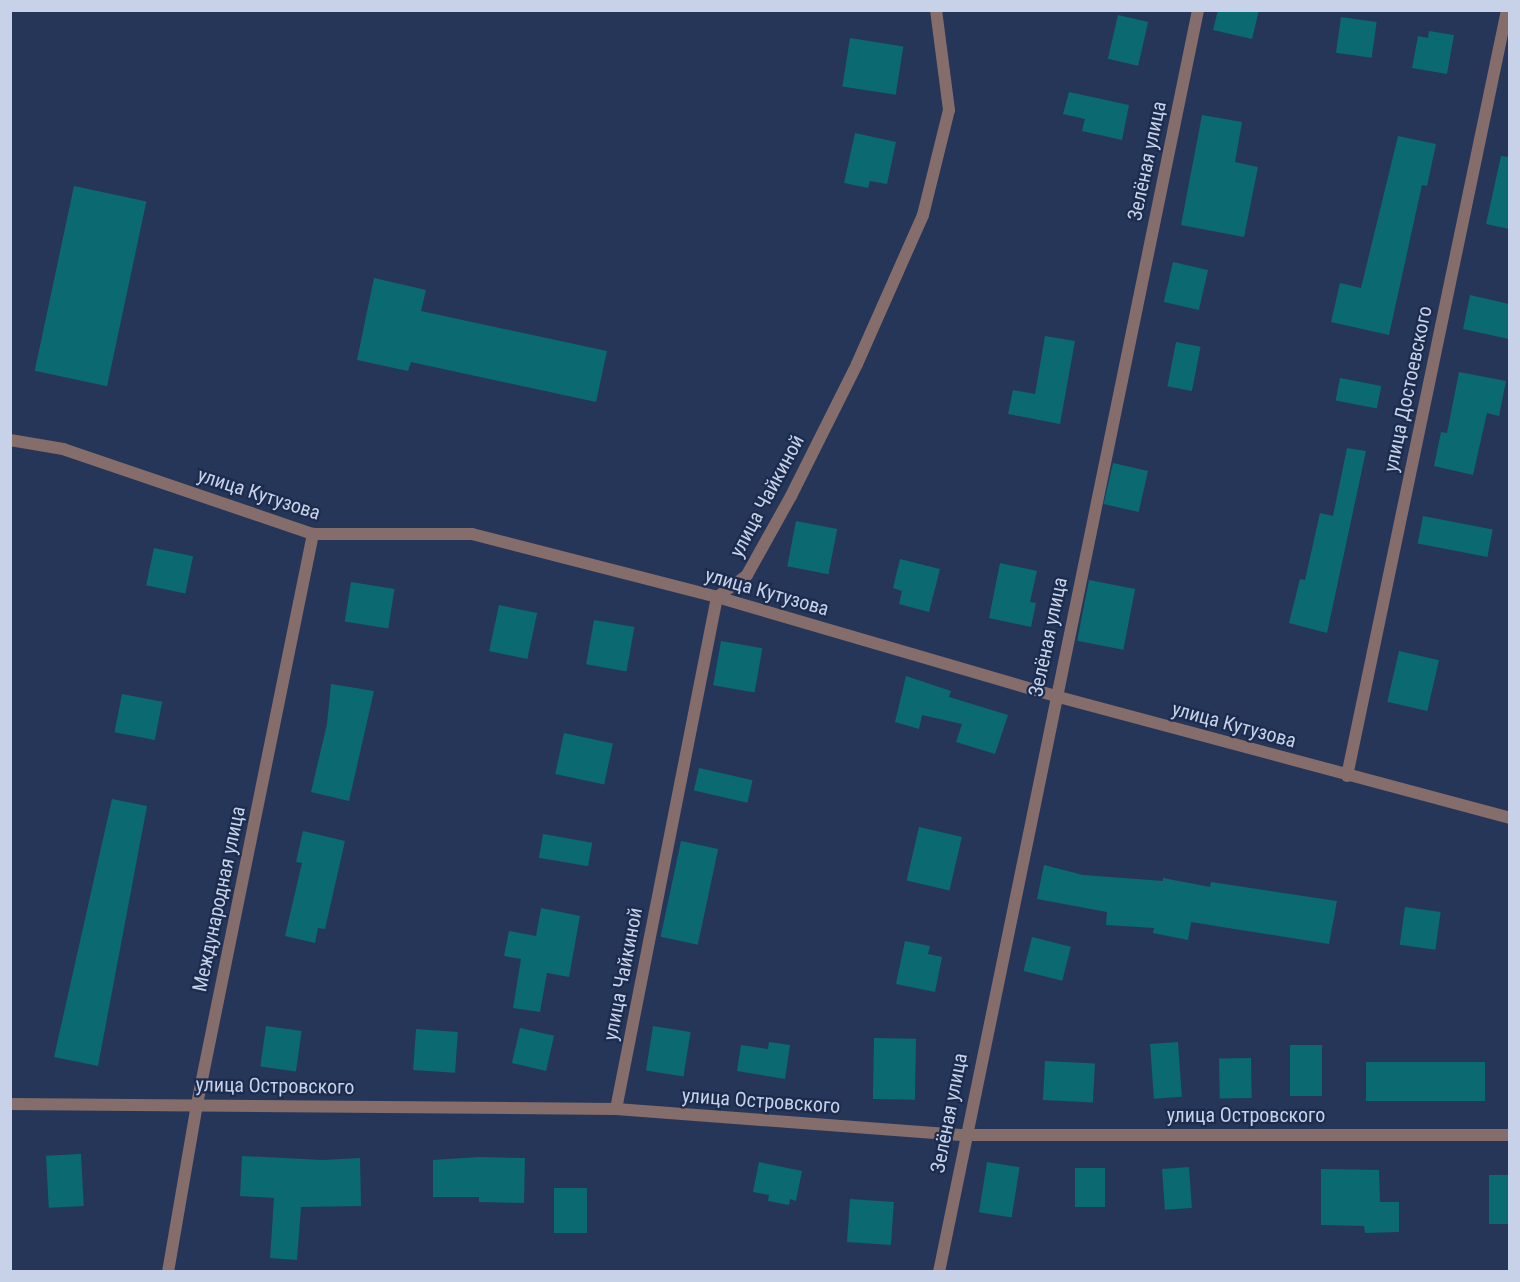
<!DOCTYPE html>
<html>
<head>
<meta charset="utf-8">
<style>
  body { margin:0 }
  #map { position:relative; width:1520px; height:1282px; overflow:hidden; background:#263659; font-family:"Roboto Condensed",sans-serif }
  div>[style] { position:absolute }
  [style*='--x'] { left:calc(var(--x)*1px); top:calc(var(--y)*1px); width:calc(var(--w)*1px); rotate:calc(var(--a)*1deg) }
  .building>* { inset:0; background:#0b6972; transform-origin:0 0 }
  .street>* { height:12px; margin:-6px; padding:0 6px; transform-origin:6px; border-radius:6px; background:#846d6a }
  span { translate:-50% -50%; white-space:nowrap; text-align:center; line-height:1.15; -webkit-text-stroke:4.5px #1c2c4e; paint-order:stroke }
  .street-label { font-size:20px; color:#c7d2e8 }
  .frame { position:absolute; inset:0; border:12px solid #c7d2e8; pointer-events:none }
</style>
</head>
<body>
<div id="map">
  <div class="building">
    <i style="clip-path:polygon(1218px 10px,1259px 10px,1252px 39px,1213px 30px)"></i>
    <i style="left:1118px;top:15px;width:31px;height:45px;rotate:13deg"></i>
    <i style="left:1341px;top:17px;width:36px;height:36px;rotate:8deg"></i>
    <i style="clip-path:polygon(1429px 31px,1454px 35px,1447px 74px,1412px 68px,1418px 36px,1428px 38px)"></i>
    <i style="left:850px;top:38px;width:54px;height:49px;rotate:9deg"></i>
    <i style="clip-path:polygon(1069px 92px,1129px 105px,1122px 140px,1082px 131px,1085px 119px,1063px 114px)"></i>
    <i style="clip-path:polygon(1202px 115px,1242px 122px,1235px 162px,1258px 167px,1244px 237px,1181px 225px)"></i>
    <i style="clip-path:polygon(855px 133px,896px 142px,887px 184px,870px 181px,868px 188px,844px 183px)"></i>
    <i style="clip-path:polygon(1398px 136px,1436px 144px,1427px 186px,1422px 185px,1389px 335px,1331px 322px,1340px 283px,1361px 288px)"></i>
    <i style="clip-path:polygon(1501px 156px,1509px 157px,1509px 229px,1486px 224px)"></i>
    <i style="left:74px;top:186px;width:74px;height:189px;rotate:12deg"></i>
    <i style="left:1173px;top:262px;width:36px;height:41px;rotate:13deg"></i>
    <i style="clip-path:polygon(374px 278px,426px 290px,421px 311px,607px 351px,596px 402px,411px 362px,408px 371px,357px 360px)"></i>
    <i style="clip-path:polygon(1470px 295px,1509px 304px,1509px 339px,1463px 329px)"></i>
    <i style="clip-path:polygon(1045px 336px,1075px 341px,1060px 424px,1008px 414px,1013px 390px,1035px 394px)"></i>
    <i style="left:1176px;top:342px;width:25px;height:45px;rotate:11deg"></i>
    <i style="clip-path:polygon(1459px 372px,1506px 381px,1499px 416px,1487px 413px,1473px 475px,1434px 466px,1441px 432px,1447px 433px)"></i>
    <i style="left:1340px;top:378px;width:42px;height:23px;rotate:11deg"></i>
    <i style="clip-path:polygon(1347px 448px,1366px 451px,1327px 633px,1289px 623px,1300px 579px,1305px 580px,1320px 513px,1333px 516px)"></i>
    <i style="left:1113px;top:463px;width:36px;height:42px;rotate:13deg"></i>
    <i style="left:1423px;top:516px;width:71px;height:28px;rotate:11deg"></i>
    <i style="left:796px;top:521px;width:42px;height:46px;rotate:11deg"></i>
    <i style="left:154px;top:548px;width:40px;height:38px;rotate:12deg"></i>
    <i style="clip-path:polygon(900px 559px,940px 569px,929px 612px,899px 604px,902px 591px,893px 588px)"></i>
    <i style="clip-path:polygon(1000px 563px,1037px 571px,1030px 602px,1036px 603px,1031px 627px,989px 618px)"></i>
    <i style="left:1089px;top:580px;width:47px;height:62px;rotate:11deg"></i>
    <i style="left:351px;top:582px;width:44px;height:40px;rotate:9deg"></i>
    <i style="left:499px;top:605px;width:39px;height:47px;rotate:12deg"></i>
    <i style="left:594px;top:620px;width:41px;height:45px;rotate:10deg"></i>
    <i style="left:721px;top:641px;width:42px;height:45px;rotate:10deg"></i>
    <i style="left:1399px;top:651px;width:41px;height:52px;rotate:13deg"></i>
    <i style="clip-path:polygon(906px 676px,951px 691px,949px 697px,1008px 715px,995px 754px,956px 742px,962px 724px,922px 715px,919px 729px,895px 722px)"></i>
    <i style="clip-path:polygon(331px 684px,374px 691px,349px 801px,311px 792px,327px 724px)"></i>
    <i style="left:122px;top:694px;width:41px;height:39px;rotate:11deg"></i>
    <i style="left:564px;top:733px;width:50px;height:42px;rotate:12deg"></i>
    <i style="left:699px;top:768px;width:55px;height:23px;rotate:13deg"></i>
    <i style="clip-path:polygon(112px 799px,147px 806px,98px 1066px,54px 1057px)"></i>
    <i style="left:919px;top:827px;width:44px;height:55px;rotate:13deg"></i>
    <i style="clip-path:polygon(303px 831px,345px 841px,325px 929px,318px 928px,315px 943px,285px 936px,302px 863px,296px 862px)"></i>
    <i style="left:543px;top:834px;width:50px;height:24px;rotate:10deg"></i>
    <i style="left:681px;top:841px;width:38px;height:98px;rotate:12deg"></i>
    <i style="clip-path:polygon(1044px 865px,1083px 875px,1163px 881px,1163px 878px,1210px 887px,1211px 882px,1337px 901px,1329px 944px,1191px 922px,1188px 940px,1153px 933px,1154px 928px,1106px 925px,1107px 912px,1037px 899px)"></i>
    <i style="left:1405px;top:907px;width:36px;height:38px;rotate:8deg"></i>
    <i style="clip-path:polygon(541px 908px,580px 916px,569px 977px,547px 973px,540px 1012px,513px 1008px,521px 959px,504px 956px,509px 931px,536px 936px)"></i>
    <i style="left:1032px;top:937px;width:40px;height:35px;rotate:14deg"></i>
    <i style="clip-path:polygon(905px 941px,930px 946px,928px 954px,942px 957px,935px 992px,896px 984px)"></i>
    <i style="left:266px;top:1026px;width:36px;height:41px;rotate:8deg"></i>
    <i style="left:653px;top:1026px;width:38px;height:45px;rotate:9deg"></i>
    <i style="left:520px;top:1028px;width:35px;height:36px;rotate:13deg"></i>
    <i style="left:416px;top:1029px;width:42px;height:41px;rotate:4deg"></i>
    <i style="left:874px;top:1038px;width:42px;height:61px;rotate:1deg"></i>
    <i style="clip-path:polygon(769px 1042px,790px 1045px,785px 1079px,737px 1071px,741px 1045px,768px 1049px)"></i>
    <i style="left:1178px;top:1042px;width:55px;height:28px;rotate:86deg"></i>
    <i style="left:1290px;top:1045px;width:32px;height:51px"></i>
    <i style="left:1251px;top:1058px;width:40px;height:32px;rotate:89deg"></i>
    <i style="left:1045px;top:1061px;width:50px;height:39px;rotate:3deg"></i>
    <i style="left:1366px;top:1062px;width:119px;height:39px"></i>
    <i style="left:81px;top:1154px;width:52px;height:35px;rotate:87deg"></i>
    <i style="clip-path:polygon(242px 1156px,323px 1160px,360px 1158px,361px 1206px,301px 1207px,297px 1260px,270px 1258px,274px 1198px,240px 1196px)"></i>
    <i style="clip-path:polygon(479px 1157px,525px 1158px,524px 1203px,479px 1202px,479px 1197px,433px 1197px,433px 1160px)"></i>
    <i style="clip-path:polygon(759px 1162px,802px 1171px,796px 1201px,790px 1199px,789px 1205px,768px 1201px,769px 1195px,753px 1192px)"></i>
    <i style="left:987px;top:1162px;width:33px;height:51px;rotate:9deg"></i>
    <i style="left:1189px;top:1167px;width:41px;height:27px;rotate:86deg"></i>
    <i style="left:1075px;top:1168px;width:30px;height:39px"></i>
    <i style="clip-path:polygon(1321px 1169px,1379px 1170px,1380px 1202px,1399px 1202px,1399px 1232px,1365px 1233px,1364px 1226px,1321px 1225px)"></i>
    <i style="left:1489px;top:1175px;width:20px;height:49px"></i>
    <i style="left:554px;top:1188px;width:33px;height:45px"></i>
    <i style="left:850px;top:1199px;width:44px;height:43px;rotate:4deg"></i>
  </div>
  <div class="street">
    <i style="--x:10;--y:440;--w:54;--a:9.6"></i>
    <i style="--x:63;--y:449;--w:264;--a:18.8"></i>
    <i style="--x:313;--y:534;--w:159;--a:0"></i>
    <i style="--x:472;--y:534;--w:253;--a:14.4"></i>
    <i style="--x:717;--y:597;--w:352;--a:16.3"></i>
    <i style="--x:1055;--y:696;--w:471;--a:15"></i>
    <i style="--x:1347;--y:776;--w:783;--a:-78.2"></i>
    <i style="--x:10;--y:1104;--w:606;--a:0.47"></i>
    <i style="--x:616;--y:1109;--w:349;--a:4.3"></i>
    <i style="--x:964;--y:1135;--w:546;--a:0"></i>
    <i style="--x:616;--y:1109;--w:522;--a:-78.84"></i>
    <i style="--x:717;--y:597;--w:37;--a:-36"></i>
    <i style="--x:747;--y:575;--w:90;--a:-60.9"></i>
    <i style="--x:791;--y:496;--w:148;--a:-63.4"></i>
    <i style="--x:857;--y:364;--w:163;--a:-66.1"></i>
    <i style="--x:923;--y:215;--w:108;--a:-76.1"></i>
    <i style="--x:949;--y:110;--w:101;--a:-97.4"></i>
    <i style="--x:168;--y:1272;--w:170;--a:-80.2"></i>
    <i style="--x:197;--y:1104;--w:582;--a:-78.5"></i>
    <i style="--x:939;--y:1272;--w:1288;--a:-78.4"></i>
  </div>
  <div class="street-label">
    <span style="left:1147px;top:161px;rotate:-78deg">Зелёная улица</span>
    <span style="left:1408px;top:389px;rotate:-78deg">улица Достоевского</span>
    <span style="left:259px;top:494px;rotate:18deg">улица Кутузова</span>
    <span style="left:767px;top:496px;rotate:-62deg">улица Чайкиной</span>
    <span style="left:767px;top:592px;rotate:16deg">улица Кутузова</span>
    <span style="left:1048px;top:637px;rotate:-78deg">Зелёная улица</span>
    <span style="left:1234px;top:725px;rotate:15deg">улица Кутузова</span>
    <span style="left:219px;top:899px;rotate:-78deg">Международная улица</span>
    <span style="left:623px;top:974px;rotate:-79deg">улица Чайкиной</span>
    <span style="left:275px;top:1086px;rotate:1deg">улица Островского</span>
    <span style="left:761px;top:1101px;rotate:4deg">улица Островского</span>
    <span style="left:949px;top:1113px;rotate:-79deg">Зелёная улица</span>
    <span style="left:1246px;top:1115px">улица Островского</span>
  </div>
  <div class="frame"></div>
</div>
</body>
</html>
